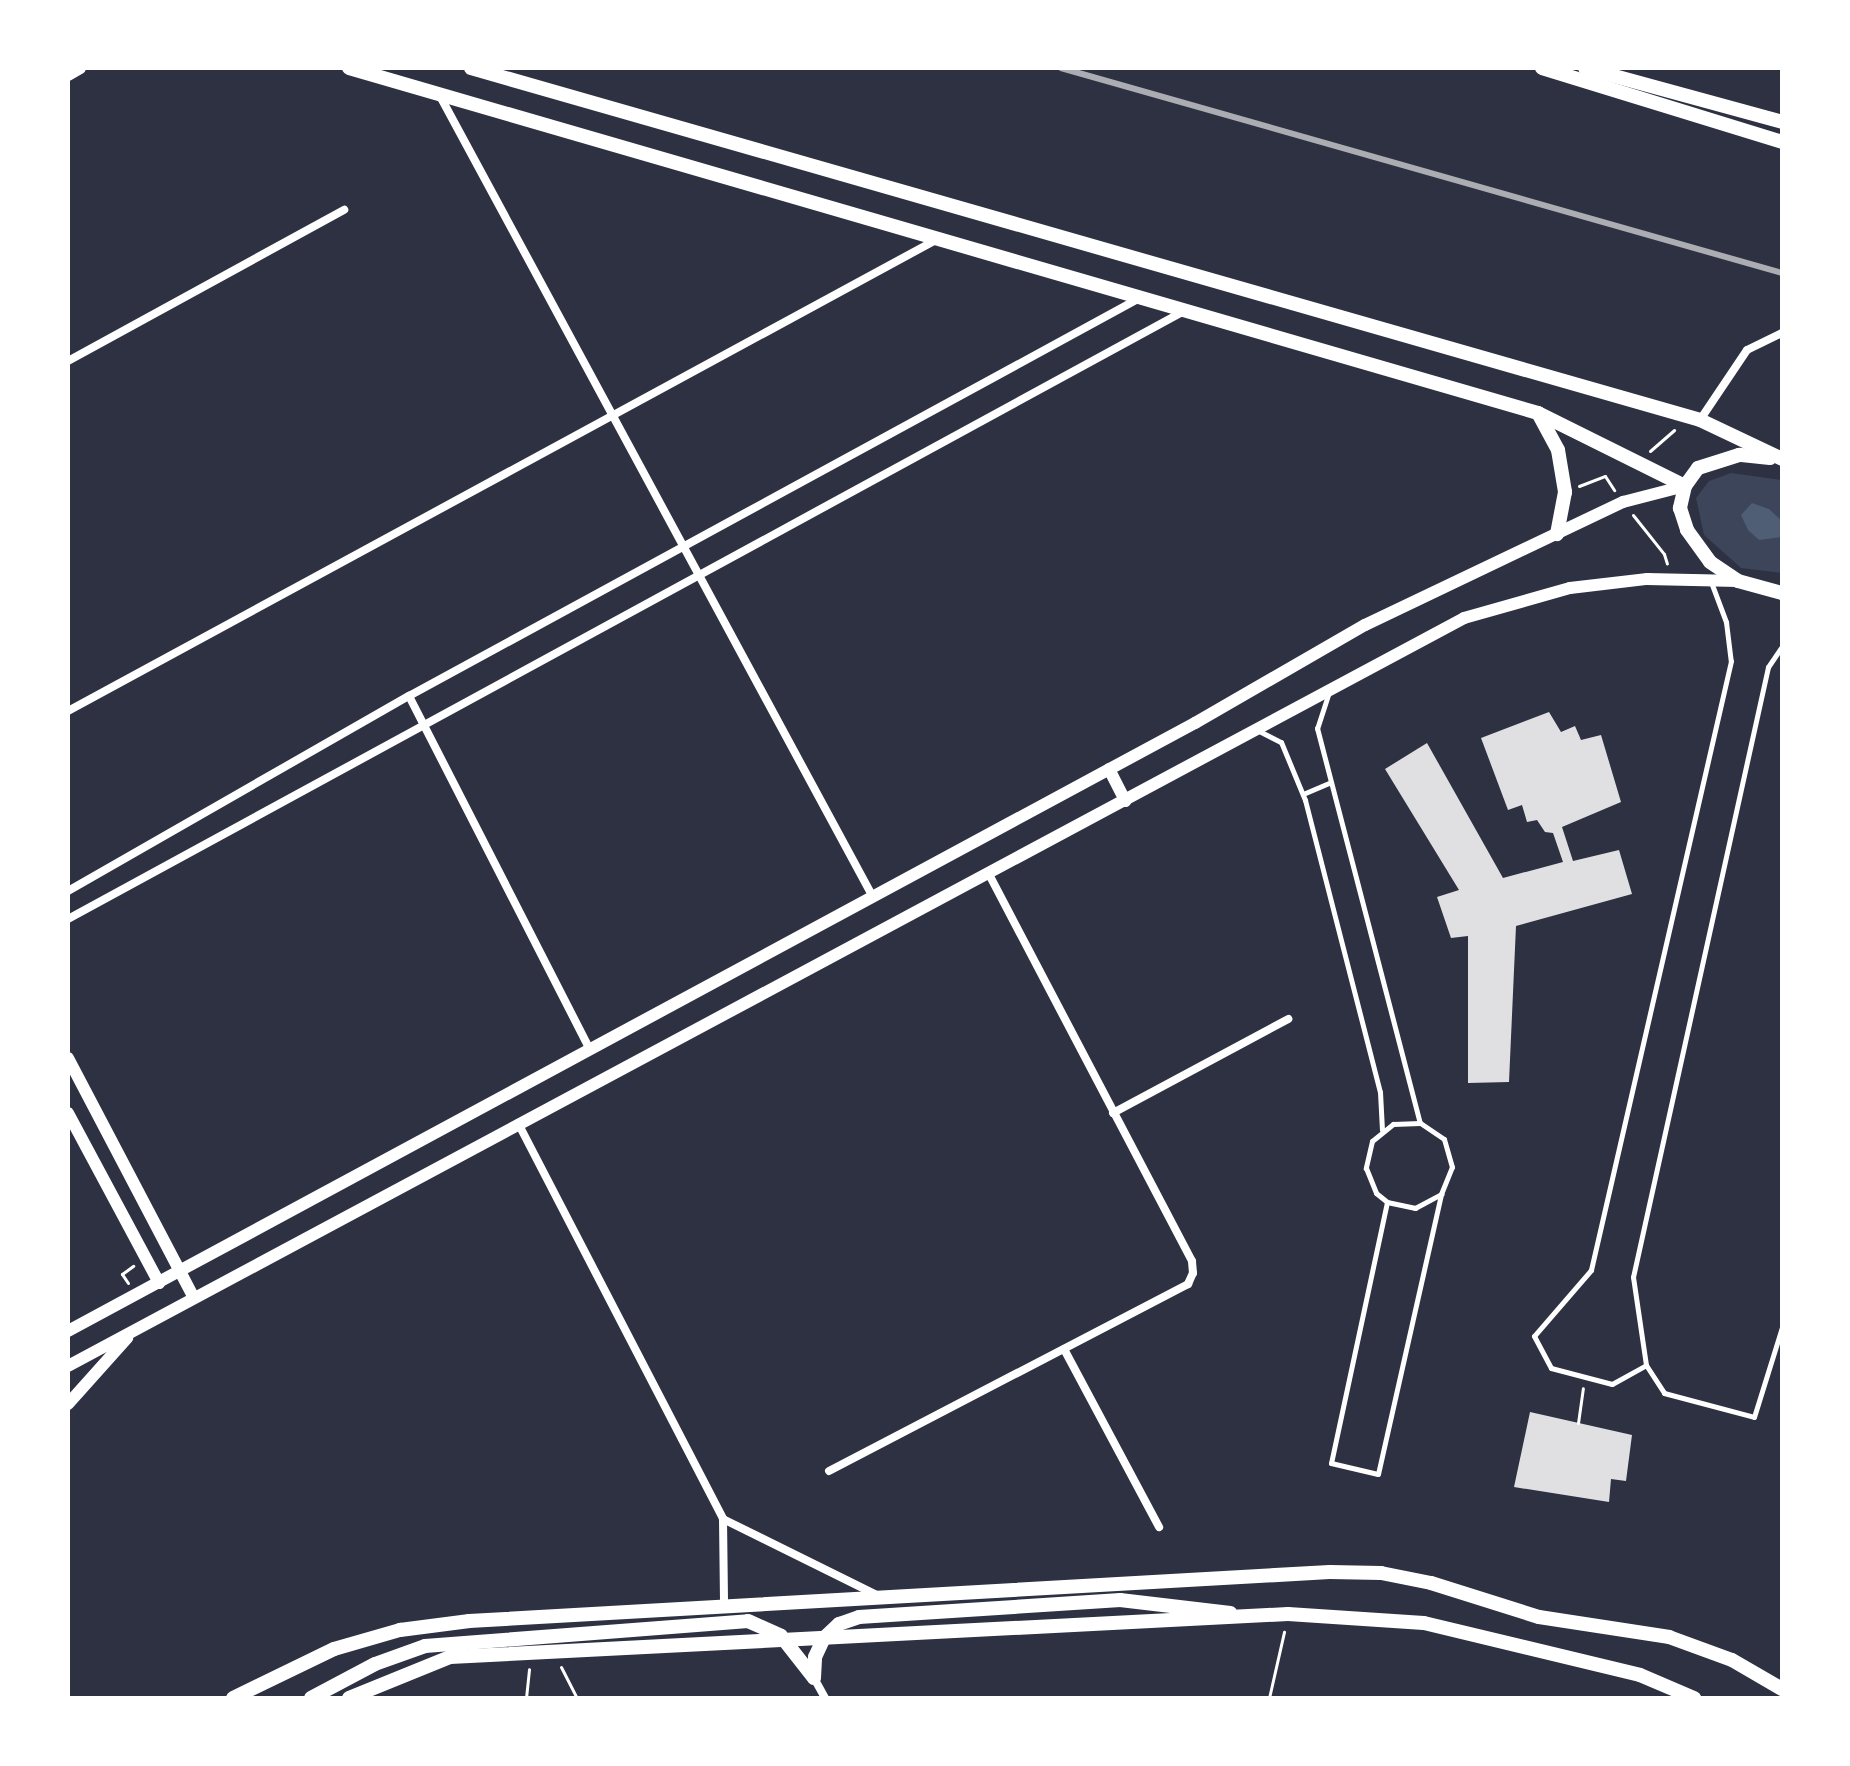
<!DOCTYPE html>
<html>
<head>
<meta charset="utf-8">
<style>
  body { margin:0 }
  #map { position:relative; width:1850px; height:1766px; overflow:hidden; background:#2d3142; font-family:Helvetica,sans-serif }
  div>[style] { position:absolute }
  [style*='--x'] { left:calc(var(--x)*1px); top:calc(var(--y)*1px); width:calc(var(--w)*1px); rotate:calc(var(--a)*1deg) }
  .green>* { inset:0; background:#3c4559 }
  .water>* { inset:0; background:#4f5d75 }
  .building>* { inset:0; background:#e0e0e3 }
  .path>* { height:3px; margin:-1.5px; padding:0 1.5px; transform-origin:1.5px; border-radius:1.5px; background:#fff }
  .service>* { height:5px; margin:-2.5px; padding:0 2.5px; transform-origin:2.5px; border-radius:2.5px; background:#fff }
  .minor>* { height:8px; margin:-4px; padding:0 4px; transform-origin:4px; border-radius:4px; background:#fff }
  .tertiary>* { height:12px; margin:-6px; padding:0 6px; transform-origin:6px; border-radius:6px; background:#fff }
  .secondary>* { height:14px; margin:-7px; padding:0 7px; transform-origin:7px; border-radius:7px; background:#fff }
  .primary>* { height:14px; margin:-7px; padding:0 7px; transform-origin:7px; border-radius:7px; background:#fff }
  .rail>* { height:6px; margin:-3px; padding:0 3px; transform-origin:3px; border-radius:3px; background:#abadb3 }
  span { translate:-50% -50%; white-space:nowrap; text-align:center; line-height:1.15; -webkit-text-stroke:6px #fff; paint-order:stroke }
  .frame { position:absolute; inset:0; border:70px solid #fff; pointer-events:none }
</style>
</head>
<body>
<div id="map">
  <div class="green">
    <i style="clip-path:polygon(1731px 473px,1782px 480px,1782px 573px,1741px 568px,1704px 535px,1696px 498px,1709px 481px)"></i>
  </div>
  <div class="water">
    <i style="clip-path:polygon(1752px 503px,1769px 509px,1782px 521px,1782px 537px,1759px 540px,1748px 530px,1741px 515px)"></i>
  </div>
  <div class="building">
    <i style="clip-path:polygon(1549px 712px,1561px 732px,1575px 726px,1581px 740px,1601px 735px,1621px 802px,1562px 827px,1573px 861px,1619px 850px,1632px 894px,1516px 926px,1509px 1082px,1468px 1083px,1468px 936px,1451px 938px,1437px 897px,1459px 890px,1385px 769px,1427px 743px,1503px 878px,1563px 862px,1553px 833px,1545px 832px,1537px 820px,1527px 822px,1522px 805px,1508px 810px,1481px 738px)"></i>
    <i style="clip-path:polygon(1530px 1412px,1632px 1435px,1626px 1481px,1611px 1479px,1609px 1502px,1514px 1487px)"></i>
  </div>
  <div class="path">
    <i style="--x:1650;--y:451;--w:32;--a:-41"></i>
    <i style="--x:1579;--y:486;--w:28;--a:-21"></i>
    <i style="--x:1605;--y:476;--w:17;--a:57"></i>
    <i style="--x:1633;--y:515;--w:50;--a:51.5"></i>
    <i style="--x:1664;--y:554;--w:10;--a:73"></i>
    <i style="--x:128;--y:1283;--w:11;--a:-124"></i>
    <i style="--x:122;--y:1274;--w:14;--a:-36"></i>
    <i style="--x:1578;--y:1423;--w:35;--a:-82"></i>
    <i style="--x:561;--y:1667;--w:35;--a:63"></i>
    <i style="--x:526;--y:1698;--w:29;--a:-84"></i>
    <i style="--x:1269;--y:1698;--w:68;--a:-77.2"></i>
  </div>
  <div class="service">
    <i style="--x:1711;--y:582;--w:43;--a:69.4"></i>
    <i style="--x:1726;--y:622;--w:39;--a:83"></i>
    <i style="--x:1731;--y:661;--w:625;--a:102.95"></i>
    <i style="--x:1591;--y:1270;--w:87;--a:130.8"></i>
    <i style="--x:1534;--y:1336;--w:36;--a:62"></i>
    <i style="--x:1551;--y:1368;--w:63;--a:14.7"></i>
    <i style="--x:1612;--y:1384;--w:39;--a:-29"></i>
    <i style="--x:1646;--y:1365;--w:89;--a:-98.4"></i>
    <i style="--x:1633;--y:1277;--w:625;--a:-77.52"></i>
    <i style="--x:1768;--y:667;--w:25;--a:-56"></i>
    <i style="--x:1328;--y:695;--w:35;--a:108"></i>
    <i style="--x:1317;--y:728;--w:408;--a:75.4"></i>
    <i style="--x:1257;--y:730;--w:27;--a:27"></i>
    <i style="--x:1281;--y:742;--w:63;--a:67.5"></i>
    <i style="--x:1305;--y:800;--w:301;--a:75.6"></i>
    <i style="--x:1380;--y:1092;--w:38;--a:87"></i>
    <i style="--x:1303;--y:794;--w:30;--a:-23"></i>
    <i style="--x:1387;--y:1202;--w:267;--a:102.1"></i>
    <i style="--x:1331;--y:1463;--w:48;--a:13.2"></i>
    <i style="--x:1378;--y:1474;--w:287;--a:-77.3"></i>
    <i style="--x:1441;--y:1194;--w:29;--a:-68"></i>
    <i style="--x:1452;--y:1167;--w:29;--a:-106"></i>
    <i style="--x:1444;--y:1139;--w:29;--a:-146"></i>
    <i style="--x:1420;--y:1123;--w:27;--a:178"></i>
    <i style="--x:1393;--y:1124;--w:27;--a:141"></i>
    <i style="--x:1372;--y:1141;--w:28;--a:103"></i>
    <i style="--x:1366;--y:1168;--w:27;--a:68"></i>
    <i style="--x:1376;--y:1193;--w:14;--a:39"></i>
    <i style="--x:1387;--y:1202;--w:29;--a:12"></i>
    <i style="--x:1415;--y:1208;--w:30;--a:-28"></i>
    <i style="--x:1646;--y:1365;--w:33;--a:57"></i>
    <i style="--x:1664;--y:1393;--w:93;--a:14.9"></i>
    <i style="--x:1754;--y:1417;--w:94;--a:-72.7"></i>
  </div>
  <div class="minor">
    <i style="--x:440;--y:96;--w:911;--a:61.61"></i>
    <i style="--x:68;--y:361;--w:315;--a:-28.7"></i>
    <i style="--x:1700;--y:420;--w:84;--a:-56.1"></i>
    <i style="--x:1747;--y:350;--w:39;--a:-26"></i>
    <i style="--x:409;--y:696;--w:398;--a:62.9"></i>
    <i style="--x:68;--y:711;--w:988;--a:-28.49"></i>
    <i style="--x:68;--y:891;--w:393;--a:-29.8"></i>
    <i style="--x:409;--y:696;--w:832;--a:-28.57"></i>
    <i style="--x:68;--y:919;--w:1271;--a:-28.58"></i>
    <i style="--x:1113;--y:1113;--w:199;--a:-28.2"></i>
    <i style="--x:518;--y:1123;--w:446;--a:62.6"></i>
    <i style="--x:723;--y:1519;--w:174;--a:26.3"></i>
    <i style="--x:1064;--y:1349;--w:202;--a:61.9"></i>
    <i style="--x:829;--y:1471;--w:405;--a:-27.5"></i>
    <i style="--x:1188;--y:1284;--w:12;--a:-66"></i>
    <i style="--x:1193;--y:1273;--w:12;--a:-95"></i>
    <i style="--x:1192;--y:1261;--w:438;--a:-117.7"></i>
    <i style="--x:723;--y:1519;--w:88;--a:89.3"></i>
    <i style="--x:814;--y:1678;--w:23;--a:61"></i>
  </div>
  <div class="tertiary">
    <i style="--x:68;--y:75;--w:14;--a:-30"></i>
    <i style="--x:1109;--y:769;--w:36;--a:63"></i>
    <i style="--x:68;--y:1058;--w:269;--a:62.3"></i>
    <i style="--x:68;--y:1113;--w:193;--a:61.8"></i>
    <i style="--x:68;--y:1331;--w:1281;--a:-28.35"></i>
    <i style="--x:1195;--y:723;--w:196;--a:-30"></i>
    <i style="--x:1365;--y:625;--w:286;--a:-25.5"></i>
    <i style="--x:1623;--y:502;--w:64;--a:-14.5"></i>
    <i style="--x:68;--y:1366;--w:1584;--a:-28.18"></i>
    <i style="--x:1464;--y:618;--w:110;--a:-15.8"></i>
    <i style="--x:1570;--y:588;--w:78;--a:-6.7"></i>
    <i style="--x:1647;--y:579;--w:91;--a:1.3"></i>
    <i style="--x:68;--y:1404;--w:89;--a:-48.2"></i>
  </div>
  <div class="secondary">
    <i style="--x:1542;--y:68;--w:251;--a:17.1"></i>
    <i style="--x:1585;--y:68;--w:204;--a:15.3"></i>
    <i style="--x:814;--y:1678;--w:21;--a:-87"></i>
    <i style="--x:815;--y:1657;--w:21;--a:-65"></i>
    <i style="--x:824;--y:1638;--w:21;--a:-43"></i>
    <i style="--x:839;--y:1624;--w:21;--a:-19"></i>
    <i style="--x:859;--y:1617;--w:262;--a:-3.7"></i>
    <i style="--x:1120;--y:1600;--w:111;--a:6.7"></i>
    <i style="--x:311;--y:1698;--w:72;--a:-28"></i>
    <i style="--x:375;--y:1664;--w:53;--a:-19.8"></i>
    <i style="--x:425;--y:1646;--w:324;--a:-4.4"></i>
    <i style="--x:748;--y:1621;--w:36;--a:24"></i>
    <i style="--x:781;--y:1636;--w:53;--a:51.8"></i>
  </div>
  <div class="primary">
    <i style="--x:349;--y:68;--w:1238;--a:16.18"></i>
    <i style="--x:1538;--y:413;--w:164;--a:26.4"></i>
    <i style="--x:471;--y:68;--w:1278;--a:15.98"></i>
    <i style="--x:1700;--y:420;--w:91;--a:25.4"></i>
    <i style="--x:1538;--y:413;--w:42;--a:61.6"></i>
    <i style="--x:1558;--y:450;--w:43;--a:80.5"></i>
    <i style="--x:1565;--y:492;--w:43;--a:100.8"></i>
    <i style="--x:1770;--y:458;--w:31;--a:-174"></i>
    <i style="--x:1739;--y:455;--w:43;--a:162.4"></i>
    <i style="--x:1698;--y:468;--w:22;--a:126"></i>
    <i style="--x:1685;--y:486;--w:23;--a:103"></i>
    <i style="--x:1680;--y:508;--w:23;--a:72"></i>
    <i style="--x:1687;--y:530;--w:39;--a:54"></i>
    <i style="--x:1710;--y:562;--w:34;--a:34"></i>
    <i style="--x:1738;--y:581;--w:46;--a:15.3"></i>
    <i style="--x:233;--y:1698;--w:112;--a:-25.9"></i>
    <i style="--x:334;--y:1649;--w:69;--a:-16.1"></i>
    <i style="--x:400;--y:1630;--w:70;--a:-7.4"></i>
    <i style="--x:469;--y:1621;--w:862;--a:-3.26"></i>
    <i style="--x:1330;--y:1572;--w:51;--a:1.1"></i>
    <i style="--x:1381;--y:1573;--w:51;--a:11.3"></i>
    <i style="--x:1431;--y:1583;--w:113;--a:17.5"></i>
    <i style="--x:1539;--y:1617;--w:132;--a:8.7"></i>
    <i style="--x:1669;--y:1637;--w:67;--a:20.1"></i>
    <i style="--x:1732;--y:1660;--w:58;--a:30.1"></i>
    <i style="--x:349;--y:1698;--w:109;--a:-22.1"></i>
    <i style="--x:450;--y:1657;--w:839;--a:-2.94"></i>
    <i style="--x:1288;--y:1614;--w:136;--a:3.8"></i>
    <i style="--x:1424;--y:1623;--w:222;--a:13.5"></i>
    <i style="--x:1640;--y:1675;--w:59;--a:23.1"></i>
  </div>
  <div class="rail">
    <i style="--x:1061;--y:68;--w:750;--a:15.87"></i>
  </div>
  <div class="frame"></div>
</div>
</body>
</html>
